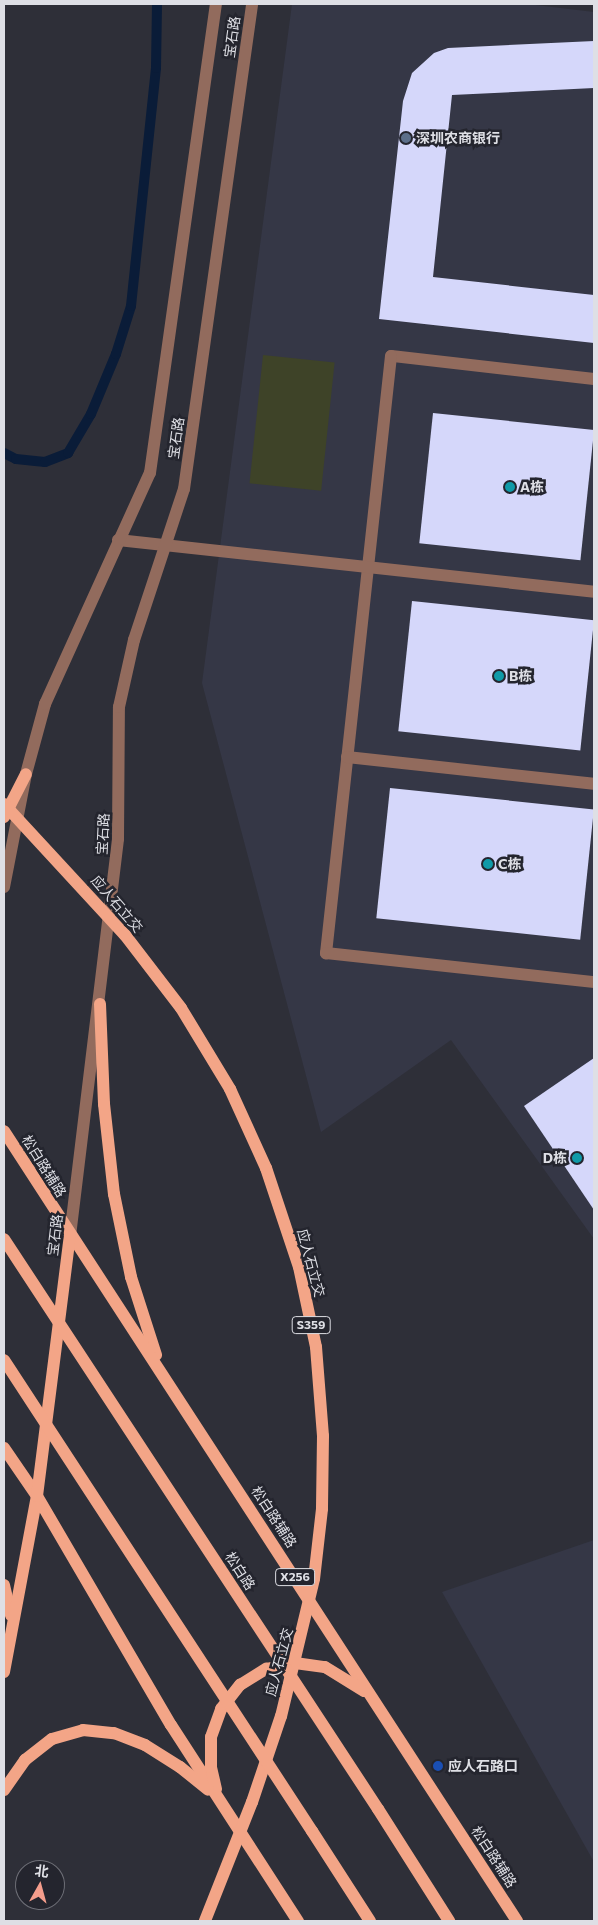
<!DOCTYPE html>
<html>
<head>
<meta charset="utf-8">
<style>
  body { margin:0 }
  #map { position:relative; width:598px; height:1925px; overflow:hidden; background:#2e2f38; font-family:Commissioner,"Noto Sans SC",sans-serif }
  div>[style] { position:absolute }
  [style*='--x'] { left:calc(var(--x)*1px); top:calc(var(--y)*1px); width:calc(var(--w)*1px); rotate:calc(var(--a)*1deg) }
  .built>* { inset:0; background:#353746 }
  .green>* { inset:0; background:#3e4328; transform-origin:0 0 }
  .stream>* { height:10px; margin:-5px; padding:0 5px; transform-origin:5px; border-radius:5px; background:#0a1c38 }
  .building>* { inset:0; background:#d5d7fa; transform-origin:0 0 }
  .minor>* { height:12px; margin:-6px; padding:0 6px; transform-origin:6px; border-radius:6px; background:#926b5d }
  .major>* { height:12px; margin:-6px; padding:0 6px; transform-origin:6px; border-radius:6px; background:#f3a587 }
  .major-bridge>* { height:12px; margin:-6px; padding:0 6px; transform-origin:6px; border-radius:6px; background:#f3a587 }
  .dots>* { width:14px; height:14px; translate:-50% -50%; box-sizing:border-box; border:2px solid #24252e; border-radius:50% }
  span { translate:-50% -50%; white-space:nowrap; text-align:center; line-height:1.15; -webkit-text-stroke:5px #24252e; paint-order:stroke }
  .shield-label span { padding:1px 4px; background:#24252e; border:1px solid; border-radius:4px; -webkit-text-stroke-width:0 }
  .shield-label { font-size:12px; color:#dedfe5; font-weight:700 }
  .street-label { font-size:14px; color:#dedfe5 }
  .poi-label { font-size:14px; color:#dedfe5; font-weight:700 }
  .left { translate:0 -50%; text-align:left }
  .right { translate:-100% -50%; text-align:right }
  .frame { position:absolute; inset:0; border:5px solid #dedfe5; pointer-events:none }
  .north { position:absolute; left:15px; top:1860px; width:50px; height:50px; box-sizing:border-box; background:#24252e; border:1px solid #6e6f77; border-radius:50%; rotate:7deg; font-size:14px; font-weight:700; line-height:20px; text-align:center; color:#dedfe5 }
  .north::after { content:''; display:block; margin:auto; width:18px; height:22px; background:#f49d8c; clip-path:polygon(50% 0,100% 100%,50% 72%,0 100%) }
</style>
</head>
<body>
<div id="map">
  <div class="built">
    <i style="clip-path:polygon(292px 4px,527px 4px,594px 12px,594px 1239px,451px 1040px,321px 1132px,202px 683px)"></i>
    <i style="clip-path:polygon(594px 1540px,594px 1862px,442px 1592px)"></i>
  </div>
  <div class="green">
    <i style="left:263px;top:355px;width:72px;height:129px;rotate:6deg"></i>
  </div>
  <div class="stream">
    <i style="--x:4;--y:453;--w:13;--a:27"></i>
    <i style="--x:16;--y:459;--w:29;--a:6"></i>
    <i style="--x:45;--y:462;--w:25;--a:-21"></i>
    <i style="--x:68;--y:453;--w:45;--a:-59.5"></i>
    <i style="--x:91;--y:414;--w:65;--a:-67.4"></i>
    <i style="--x:116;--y:354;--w:50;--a:-72.6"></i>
    <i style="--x:131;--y:306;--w:239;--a:-84"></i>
    <i style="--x:156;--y:68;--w:64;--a:-89.1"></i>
  </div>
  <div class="building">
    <i style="clip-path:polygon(594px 41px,594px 88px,452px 95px,433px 277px,594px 295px,594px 343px,379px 319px,403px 101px,412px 73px,434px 53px,448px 48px)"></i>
    <i style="left:433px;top:413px;width:162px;height:131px;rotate:6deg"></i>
    <i style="left:412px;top:601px;width:183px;height:131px;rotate:6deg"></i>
    <i style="left:390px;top:788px;width:205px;height:131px;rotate:6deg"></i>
    <i style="clip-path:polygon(594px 1058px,594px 1210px,524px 1106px)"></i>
  </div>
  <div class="minor">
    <i style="--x:594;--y:379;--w:204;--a:-173.5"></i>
    <i style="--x:391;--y:356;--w:601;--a:96.21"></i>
    <i style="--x:326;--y:953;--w:270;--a:6.2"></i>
    <i style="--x:118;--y:540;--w:479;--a:6.2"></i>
    <i style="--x:347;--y:757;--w:248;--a:6.2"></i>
    <i style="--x:4;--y:887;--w:115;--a:-79"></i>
    <i style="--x:26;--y:774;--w:73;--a:-74.8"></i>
    <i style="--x:45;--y:704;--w:254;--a:-65.6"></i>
    <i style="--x:150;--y:473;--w:474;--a:-82"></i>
    <i style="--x:70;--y:1236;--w:400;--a:-83.1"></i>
    <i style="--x:118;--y:839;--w:132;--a:-89.6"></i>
    <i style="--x:119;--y:707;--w:69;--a:-77.4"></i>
    <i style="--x:134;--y:640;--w:159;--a:-71.7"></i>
    <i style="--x:184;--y:489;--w:490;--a:-82"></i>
  </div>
  <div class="major">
    <i style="--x:4;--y:817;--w:48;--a:-62.9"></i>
    <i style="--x:100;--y:1004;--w:100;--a:87.7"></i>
    <i style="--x:104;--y:1104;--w:91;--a:83.7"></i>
    <i style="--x:114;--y:1194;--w:85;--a:78.4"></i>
    <i style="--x:131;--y:1277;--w:82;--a:72.2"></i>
    <i style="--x:4;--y:1131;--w:942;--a:57"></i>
    <i style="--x:4;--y:1448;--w:58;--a:55.5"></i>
    <i style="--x:37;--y:1496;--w:265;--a:59.7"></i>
    <i style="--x:171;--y:1725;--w:234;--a:57.1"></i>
    <i style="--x:4;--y:1585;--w:31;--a:77"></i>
    <i style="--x:4;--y:1672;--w:179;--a:-79.4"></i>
    <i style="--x:37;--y:1496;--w:262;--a:-82.8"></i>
    <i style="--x:216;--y:1789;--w:23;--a:-103"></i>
    <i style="--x:211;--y:1767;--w:30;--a:-90"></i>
    <i style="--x:211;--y:1737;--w:30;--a:-70"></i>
    <i style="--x:221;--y:1709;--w:31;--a:-52"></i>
    <i style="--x:240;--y:1685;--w:31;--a:-32"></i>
    <i style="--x:266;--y:1669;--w:30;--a:-12"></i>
    <i style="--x:295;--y:1663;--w:30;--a:8"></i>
    <i style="--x:325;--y:1667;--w:46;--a:31.6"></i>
    <i style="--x:4;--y:1790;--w:37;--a:-55"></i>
    <i style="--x:25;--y:1760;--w:34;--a:-38"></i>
    <i style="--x:52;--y:1739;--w:32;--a:-16"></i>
    <i style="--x:83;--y:1730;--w:31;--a:6"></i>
    <i style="--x:114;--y:1733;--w:33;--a:21"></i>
    <i style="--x:145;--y:1745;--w:41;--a:32.2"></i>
    <i style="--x:180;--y:1767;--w:36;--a:39"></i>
    <i style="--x:378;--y:1809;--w:133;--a:57.6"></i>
    <i style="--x:312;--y:1831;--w:107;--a:57.2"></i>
  </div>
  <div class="major-bridge">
    <i style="--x:4;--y:804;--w:178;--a:47.3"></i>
    <i style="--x:125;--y:935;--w:92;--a:52.5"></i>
    <i style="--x:181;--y:1008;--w:95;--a:58.8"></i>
    <i style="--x:230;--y:1089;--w:87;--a:65.5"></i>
    <i style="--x:266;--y:1168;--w:104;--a:71.6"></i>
    <i style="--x:299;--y:1267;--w:82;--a:78"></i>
    <i style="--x:316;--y:1347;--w:89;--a:85.5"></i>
    <i style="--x:323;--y:1436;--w:73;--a:90.8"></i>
    <i style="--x:322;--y:1509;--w:70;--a:96.5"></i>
    <i style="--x:314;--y:1579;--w:141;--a:103.5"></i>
    <i style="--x:281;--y:1716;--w:91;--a:108.6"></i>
    <i style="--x:252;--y:1802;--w:128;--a:111.6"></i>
    <i style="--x:4;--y:1239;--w:682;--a:56.73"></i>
    <i style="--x:4;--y:1360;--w:563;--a:56.82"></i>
  </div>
  <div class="dots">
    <i style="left:406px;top:138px;background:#5c6f8a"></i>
    <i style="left:510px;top:487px;background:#0f9aa8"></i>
    <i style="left:499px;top:676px;background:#0f9aa8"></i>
    <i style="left:488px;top:864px;background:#0f9aa8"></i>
    <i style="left:577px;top:1158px;background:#0f9aa8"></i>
    <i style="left:438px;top:1766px;background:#1a4fb4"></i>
  </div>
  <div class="shield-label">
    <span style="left:311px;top:1325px">S359</span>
    <span style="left:295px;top:1577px">X256</span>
  </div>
  <div class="street-label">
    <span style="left:232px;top:37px;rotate:-82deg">宝石路</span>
    <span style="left:176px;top:438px;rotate:-82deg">宝石路</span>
    <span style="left:103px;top:834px;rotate:-87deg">宝石路</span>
    <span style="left:117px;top:904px;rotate:49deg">应人石立交</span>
    <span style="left:44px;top:1166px;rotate:58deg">松白路辅路</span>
    <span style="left:55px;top:1235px;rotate:-83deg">宝石路</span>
    <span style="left:311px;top:1263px;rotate:75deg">应人石立交</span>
    <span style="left:274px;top:1517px;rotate:57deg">松白路辅路</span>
    <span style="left:240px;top:1571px;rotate:57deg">松白路</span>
    <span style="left:279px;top:1662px;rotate:-75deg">应人石立交</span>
    <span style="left:494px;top:1857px;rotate:57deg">松白路辅路</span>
  </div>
  <div class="poi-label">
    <span class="left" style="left:416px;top:138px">深圳农商银行</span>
    <span class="left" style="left:520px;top:487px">A栋</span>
    <span class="left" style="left:509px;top:676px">B栋</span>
    <span class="left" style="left:498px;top:864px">C栋</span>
    <span class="right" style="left:567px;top:1158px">D栋</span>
    <span class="left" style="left:448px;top:1766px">应人石路口</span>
  </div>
  <div class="frame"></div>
  <div class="north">北</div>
</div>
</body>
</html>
